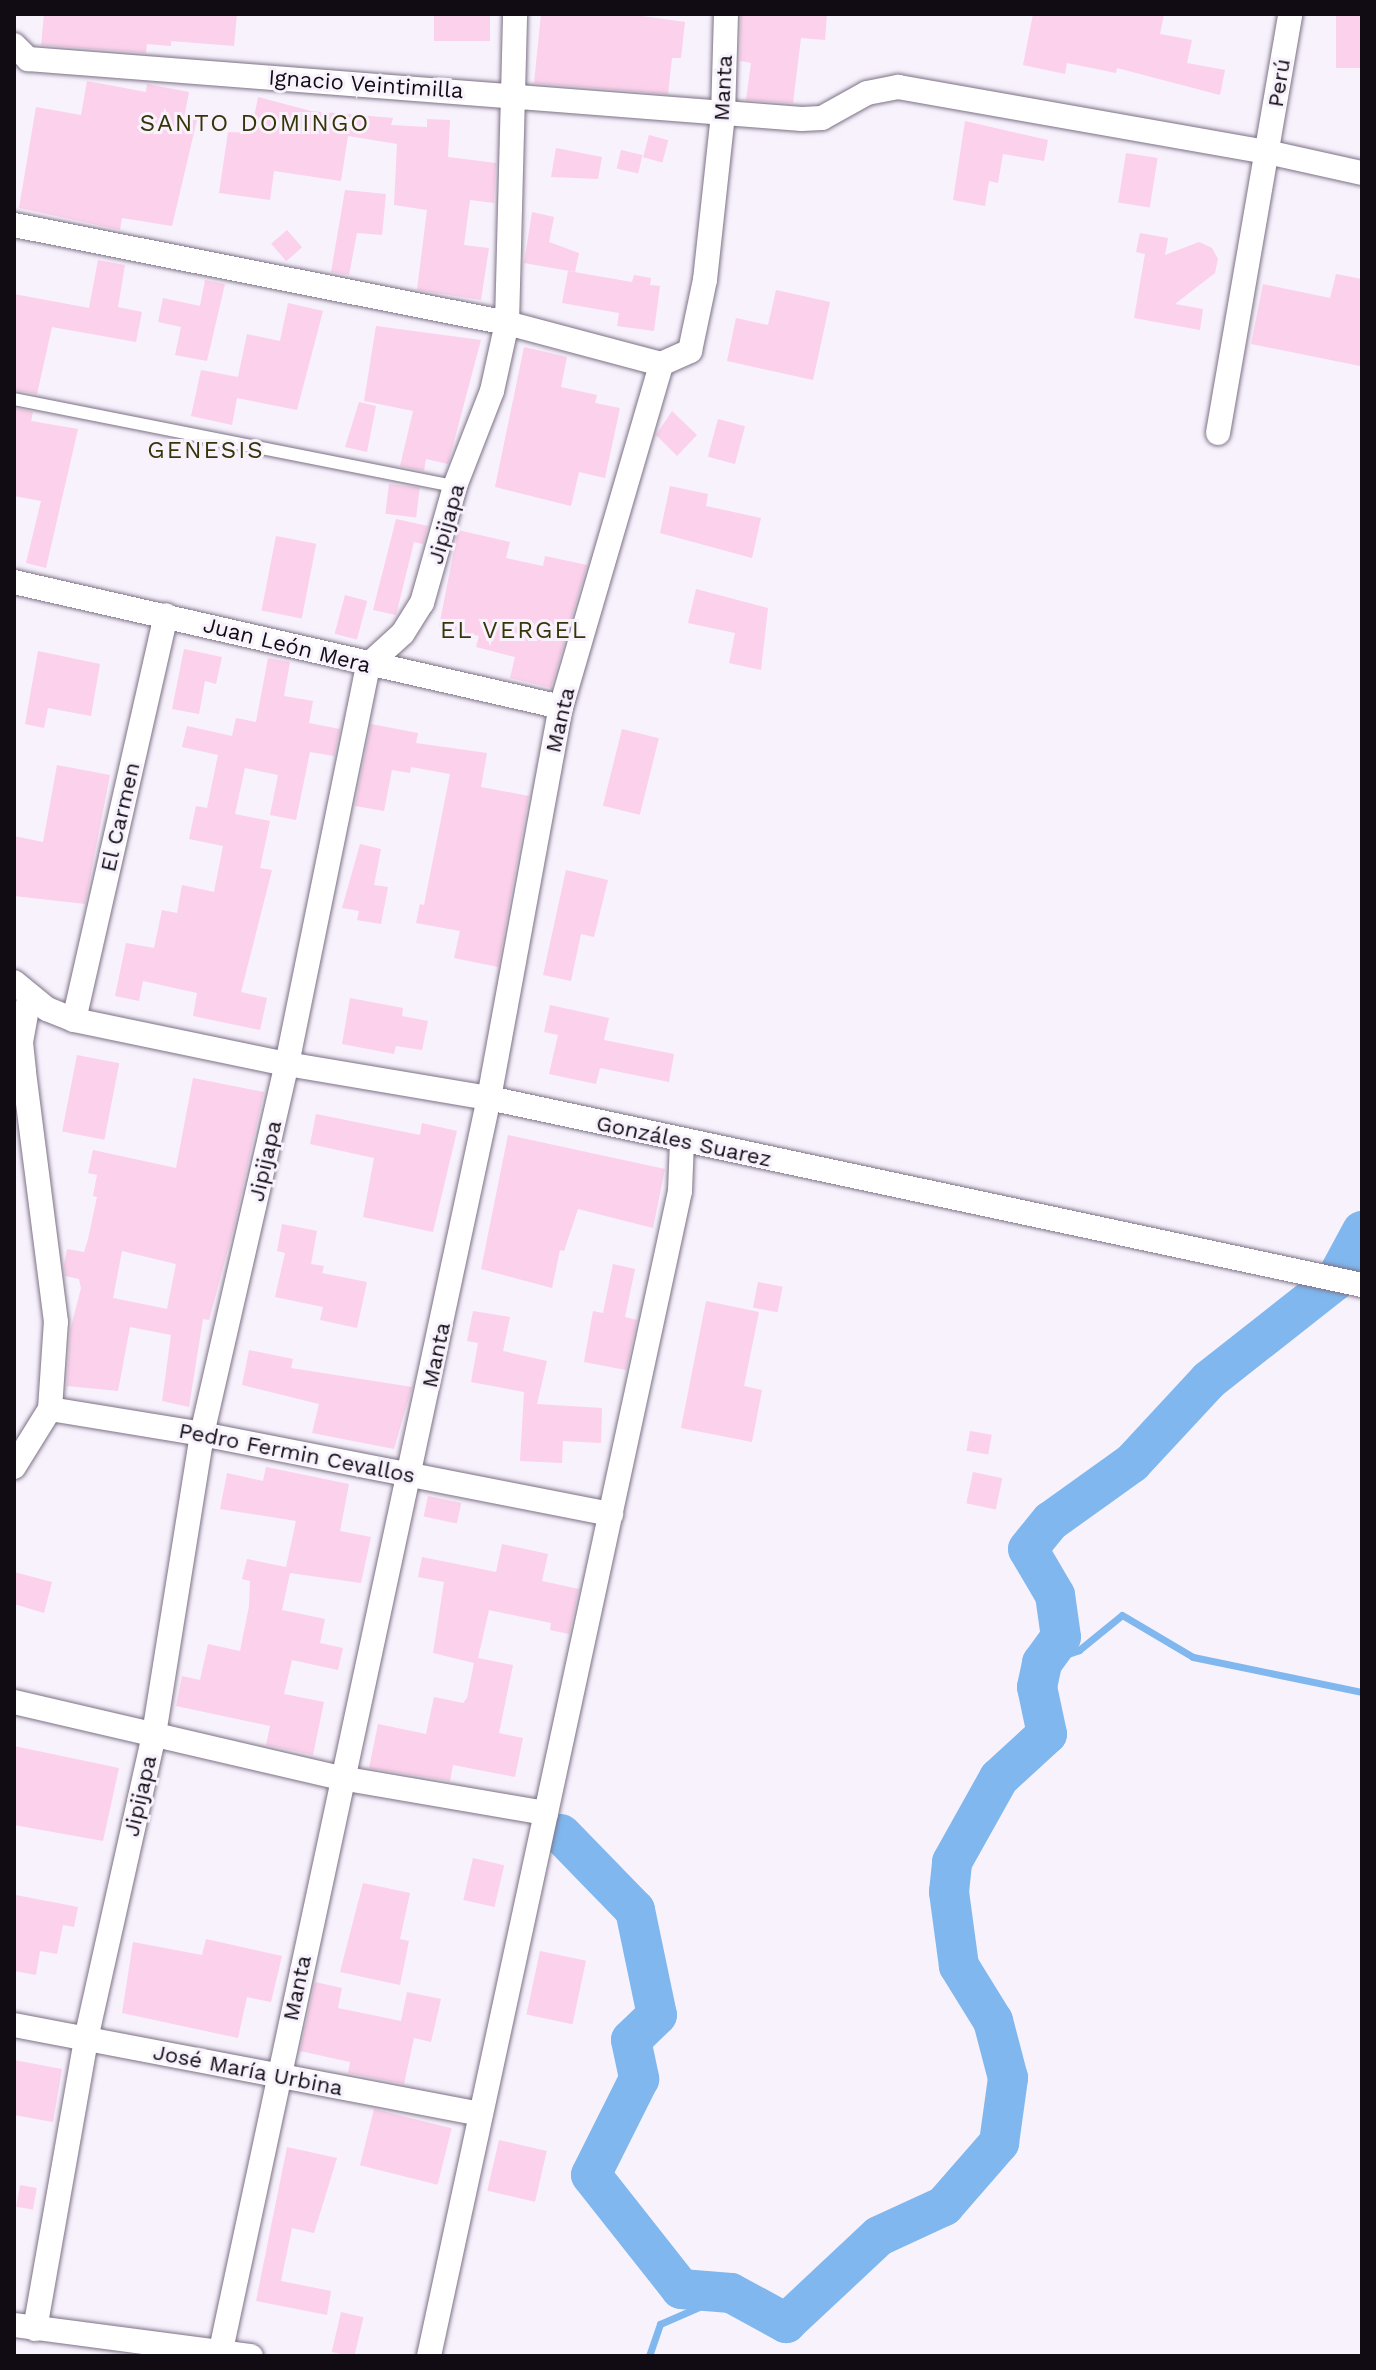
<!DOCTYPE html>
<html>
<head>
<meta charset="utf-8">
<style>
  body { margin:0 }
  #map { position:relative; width:1376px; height:2370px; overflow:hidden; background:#f7f2fc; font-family:"Work Sans",sans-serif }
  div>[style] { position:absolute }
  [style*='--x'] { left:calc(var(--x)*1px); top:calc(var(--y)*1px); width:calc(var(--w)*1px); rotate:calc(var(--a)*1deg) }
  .stream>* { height:7px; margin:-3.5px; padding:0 3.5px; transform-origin:3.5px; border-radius:3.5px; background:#7fb7ee }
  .river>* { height:40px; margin:-20px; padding:0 20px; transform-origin:20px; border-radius:20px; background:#7fb7ee }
  .building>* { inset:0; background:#fcd1eb; transform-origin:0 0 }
  .roads { filter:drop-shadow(0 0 2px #7d7186) drop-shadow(0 0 2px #7d7186) }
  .lane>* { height:12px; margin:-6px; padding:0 6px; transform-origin:6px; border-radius:6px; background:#fff }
  .street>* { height:24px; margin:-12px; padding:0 12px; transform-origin:12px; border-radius:12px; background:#fff }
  span { translate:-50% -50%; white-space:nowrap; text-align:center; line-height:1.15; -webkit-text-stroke:6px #f7f2fc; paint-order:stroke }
  .street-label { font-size:22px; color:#110c14 }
  .neighbourhood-label { font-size:24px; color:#383409; letter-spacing:2px }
  .frame { position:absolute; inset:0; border:16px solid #110c14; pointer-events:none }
</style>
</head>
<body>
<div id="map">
  <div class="stream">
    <i style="--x:1042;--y:1663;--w:39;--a:-19"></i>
    <i style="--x:1079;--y:1650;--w:55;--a:-39.1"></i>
    <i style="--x:1122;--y:1615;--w:82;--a:30.6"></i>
    <i style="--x:1193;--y:1657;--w:173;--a:11.7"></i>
    <i style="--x:649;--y:2356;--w:34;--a:-71"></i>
    <i style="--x:660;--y:2324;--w:77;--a:-23.6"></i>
  </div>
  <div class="river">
    <i style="--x:561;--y:1834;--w:106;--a:45.8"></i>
    <i style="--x:635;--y:1910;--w:107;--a:78.2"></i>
    <i style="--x:657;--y:2015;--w:36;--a:136"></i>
    <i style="--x:631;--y:2040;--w:40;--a:78"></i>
    <i style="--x:639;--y:2079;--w:107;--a:116.6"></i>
    <i style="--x:591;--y:2175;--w:145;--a:51.7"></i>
    <i style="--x:681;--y:2289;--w:50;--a:4.6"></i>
    <i style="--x:731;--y:2293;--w:63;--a:28.6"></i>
    <i style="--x:786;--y:2323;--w:127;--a:-43.1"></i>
    <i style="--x:879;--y:2236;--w:72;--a:-24.8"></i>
    <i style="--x:944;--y:2206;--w:84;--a:-48.9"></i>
    <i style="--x:999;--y:2143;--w:66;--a:-82.1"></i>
    <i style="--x:1008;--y:2078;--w:59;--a:-104.7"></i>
    <i style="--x:993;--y:2021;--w:65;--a:-121.7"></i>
    <i style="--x:959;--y:1966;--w:75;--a:-97.7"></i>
    <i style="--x:949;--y:1892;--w:30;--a:-84"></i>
    <i style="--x:952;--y:1862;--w:96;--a:-60.8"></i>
    <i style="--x:999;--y:1778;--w:65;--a:-42.5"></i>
    <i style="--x:1047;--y:1734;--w:48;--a:-102"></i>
    <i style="--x:1037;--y:1687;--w:25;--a:-78"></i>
    <i style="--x:1042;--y:1663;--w:32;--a:-54"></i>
    <i style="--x:1061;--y:1637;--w:42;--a:-98.1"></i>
    <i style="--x:1055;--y:1595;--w:53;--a:-120.4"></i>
    <i style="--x:1028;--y:1549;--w:36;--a:-51"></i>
    <i style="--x:1051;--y:1521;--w:100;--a:-35.6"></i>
    <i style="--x:1132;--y:1463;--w:113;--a:-47.1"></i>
    <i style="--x:1209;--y:1380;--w:160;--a:-38.2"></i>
    <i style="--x:1335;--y:1281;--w:57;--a:-61.6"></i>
  </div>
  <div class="building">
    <i style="clip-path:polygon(44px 14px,237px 14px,234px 46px,171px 41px,171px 46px,147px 44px,146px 53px,41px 45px)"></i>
    <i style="left:434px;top:14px;width:56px;height:27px"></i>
    <i style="clip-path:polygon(541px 14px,628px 14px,685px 22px,681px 58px,672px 58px,668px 94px,534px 83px)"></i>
    <i style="clip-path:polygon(741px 14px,827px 14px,825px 40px,801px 38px,793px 103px,746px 100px,751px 63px,740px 61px)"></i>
    <i style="clip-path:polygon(1033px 14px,1164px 14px,1160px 34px,1192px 40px,1187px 63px,1225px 70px,1220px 95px,1117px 68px,1116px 73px,1067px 63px,1065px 74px,1023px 65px)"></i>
    <i style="left:1336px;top:14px;width:26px;height:54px"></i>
    <i style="clip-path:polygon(87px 81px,146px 92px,147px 84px,189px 92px,184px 118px,197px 120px,172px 226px,122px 218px,120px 230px,19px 208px,36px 107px,81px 115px)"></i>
    <i style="clip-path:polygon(258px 97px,311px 111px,393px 118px,391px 125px,427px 127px,427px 119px,450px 120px,448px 157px,496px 163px,494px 203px,470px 200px,464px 245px,489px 248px,481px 300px,417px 290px,427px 210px,394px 205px,397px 144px,348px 136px,341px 181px,274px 171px,270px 200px,219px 193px,228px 132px,251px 133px)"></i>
    <i style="clip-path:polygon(965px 121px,1048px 140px,1044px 161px,1003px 154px,998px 183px,989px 181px,985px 206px,953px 200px)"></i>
    <i style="left:649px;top:135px;width:20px;height:23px;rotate:15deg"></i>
    <i style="clip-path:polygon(556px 148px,602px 157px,598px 179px,551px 177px)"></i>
    <i style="left:621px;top:150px;width:22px;height:19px;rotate:13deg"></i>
    <i style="left:1126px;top:153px;width:32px;height:50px;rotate:9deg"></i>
    <i style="clip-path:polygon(345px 190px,386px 194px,382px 235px,357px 233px,349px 275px,331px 272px)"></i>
    <i style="clip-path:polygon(532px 212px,554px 217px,549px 242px,579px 253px,575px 272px,524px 263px)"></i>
    <i style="left:287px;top:230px;width:23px;height:21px;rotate:49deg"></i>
    <i style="clip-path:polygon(1140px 233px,1168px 238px,1165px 255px,1199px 242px,1212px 248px,1218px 259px,1215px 273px,1175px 304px,1203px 309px,1200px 330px,1134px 318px,1145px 254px,1136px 252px)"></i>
    <i style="clip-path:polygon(98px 260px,125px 265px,118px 307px,142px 312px,136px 342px,52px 327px,37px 394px,14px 390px,14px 294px,89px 308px)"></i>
    <i style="clip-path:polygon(568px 271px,632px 282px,634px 275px,651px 278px,650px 285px,660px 286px,654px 331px,617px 326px,619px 313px,562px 303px)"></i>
    <i style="clip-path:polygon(1336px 274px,1362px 279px,1360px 366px,1251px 344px,1263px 284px,1330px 298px)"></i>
    <i style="clip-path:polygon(205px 280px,225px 284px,207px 361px,175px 355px,181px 327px,158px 322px,163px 298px,200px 306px)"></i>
    <i style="clip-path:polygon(776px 290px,830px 302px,813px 380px,727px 361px,736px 318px,768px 325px)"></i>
    <i style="clip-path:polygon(288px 303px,323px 311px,297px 410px,237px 398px,232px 425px,191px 416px,201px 370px,238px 377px,247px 334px,280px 341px)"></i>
    <i style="clip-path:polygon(376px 326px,481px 340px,448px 464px,426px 459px,424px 471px,400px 466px,413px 411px,364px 401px)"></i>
    <i style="clip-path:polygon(524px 347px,567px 357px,561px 387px,597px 395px,595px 403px,620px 408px,605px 478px,579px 472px,571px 506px,495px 487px)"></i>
    <i style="clip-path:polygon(359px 402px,376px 406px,367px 452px,345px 447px)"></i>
    <i style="clip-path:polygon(14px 408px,33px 412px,31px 421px,78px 429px,46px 568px,26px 563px,41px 501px,14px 496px)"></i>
    <i style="clip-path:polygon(672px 411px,697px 435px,677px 456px,656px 435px)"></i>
    <i style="left:718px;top:419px;width:28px;height:39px;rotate:15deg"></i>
    <i style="left:389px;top:484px;width:31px;height:30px;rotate:7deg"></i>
    <i style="clip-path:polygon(670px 486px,708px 494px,706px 506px,761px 518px,752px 558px,660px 533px)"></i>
    <i style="clip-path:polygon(396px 519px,428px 526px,423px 544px,414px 542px,396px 615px,373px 610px)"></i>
    <i style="clip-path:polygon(458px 530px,510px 542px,506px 558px,543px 566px,545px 556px,587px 565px,551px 688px,510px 678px,515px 657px,476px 647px,479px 636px,439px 626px)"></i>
    <i style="left:276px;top:536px;width:41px;height:76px;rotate:11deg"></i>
    <i style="clip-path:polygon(696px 589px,768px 608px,761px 670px,729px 663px,735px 633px,688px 623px)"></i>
    <i style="left:345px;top:595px;width:23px;height:40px;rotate:15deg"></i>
    <i style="clip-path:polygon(184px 649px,222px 657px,216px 684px,205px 681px,199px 714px,172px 709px)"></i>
    <i style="clip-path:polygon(38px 651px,100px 664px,91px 716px,48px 708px,44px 728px,25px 724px)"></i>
    <i style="clip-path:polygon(268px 658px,290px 662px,284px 696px,313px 701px,309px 723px,340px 729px,334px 756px,310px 752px,296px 820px,270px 815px,278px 775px,245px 768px,235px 814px,270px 821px,260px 868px,272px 870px,241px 992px,267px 998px,260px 1030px,193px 1016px,197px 993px,143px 981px,139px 1001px,115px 996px,126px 943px,154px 948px,162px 910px,177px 913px,182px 885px,214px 892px,223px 846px,189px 839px,196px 806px,207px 808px,218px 755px,182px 747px,187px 726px,232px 736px,236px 718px,256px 722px)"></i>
    <i style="clip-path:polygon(371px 724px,418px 733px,416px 743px,487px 753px,481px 787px,529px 796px,498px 967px,454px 958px,460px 931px,416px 923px,420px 904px,424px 905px,450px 774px,411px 767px,410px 773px,392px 770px,384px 811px,355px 806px)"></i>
    <i style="left:622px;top:729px;width:38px;height:79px;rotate:14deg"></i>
    <i style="clip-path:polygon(57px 765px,110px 775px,85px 904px,14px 896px,14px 836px,43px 842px)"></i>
    <i style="clip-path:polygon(360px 844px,381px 849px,374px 885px,388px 887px,381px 924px,357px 920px,359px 911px,342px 908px)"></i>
    <i style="clip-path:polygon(566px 870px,608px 880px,594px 937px,581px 934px,571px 981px,543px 975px)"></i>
    <i style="clip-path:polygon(350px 998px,403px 1008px,402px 1016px,428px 1021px,422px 1050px,396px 1046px,394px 1054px,342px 1044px)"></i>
    <i style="clip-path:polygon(550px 1005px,609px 1018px,604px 1040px,674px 1054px,669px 1082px,600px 1068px,596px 1084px,549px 1074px,558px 1035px,544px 1032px)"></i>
    <i style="left:77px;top:1055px;width:43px;height:78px;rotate:11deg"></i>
    <i style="clip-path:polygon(evenodd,193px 1078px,264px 1092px,234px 1227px,209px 1320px,203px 1319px,189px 1407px,162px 1401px,171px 1335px,130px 1327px,118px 1391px,67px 1386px,70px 1331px,81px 1288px,79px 1279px,65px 1276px,64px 1265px,67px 1249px,84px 1252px,88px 1239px,97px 1197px,93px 1196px,97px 1175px,88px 1173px,93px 1150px,176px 1168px,193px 1078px,122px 1251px,176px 1264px,167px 1309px,113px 1298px,122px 1251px)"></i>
    <i style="clip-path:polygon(316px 1114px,420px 1135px,422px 1123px,457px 1131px,433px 1232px,363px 1217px,374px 1158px,310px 1144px)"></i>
    <i style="clip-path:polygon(508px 1135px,665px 1169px,653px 1228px,578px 1209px,564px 1251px,560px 1250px,552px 1288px,481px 1269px)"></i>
    <i style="clip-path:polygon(282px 1224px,317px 1231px,311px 1264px,324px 1266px,322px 1273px,367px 1282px,357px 1328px,320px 1320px,323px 1307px,275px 1297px,285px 1253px,277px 1251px)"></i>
    <i style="clip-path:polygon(613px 1264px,635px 1269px,625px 1317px,637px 1320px,626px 1370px,584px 1362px,593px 1311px,603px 1313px)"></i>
    <i style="left:758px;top:1282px;width:25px;height:26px;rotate:11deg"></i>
    <i style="clip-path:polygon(706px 1301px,759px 1312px,744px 1386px,762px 1390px,752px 1442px,681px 1428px)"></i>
    <i style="clip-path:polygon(473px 1311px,510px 1317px,503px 1351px,547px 1361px,537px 1404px,602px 1408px,601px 1443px,563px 1441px,562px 1463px,520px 1461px,524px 1392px,471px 1382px,478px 1343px,467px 1341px)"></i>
    <i style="clip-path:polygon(249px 1350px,293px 1359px,291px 1368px,412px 1387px,394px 1449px,312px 1433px,319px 1404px,242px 1385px)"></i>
    <i style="left:970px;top:1431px;width:22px;height:20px;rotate:10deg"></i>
    <i style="clip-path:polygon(266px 1467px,349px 1484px,340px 1531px,371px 1537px,361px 1583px,290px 1573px,282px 1610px,325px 1619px,320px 1643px,343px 1648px,338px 1670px,292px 1660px,284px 1694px,324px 1702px,313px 1755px,266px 1745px,270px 1726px,176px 1706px,182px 1676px,200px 1680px,208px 1644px,240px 1651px,249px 1606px,250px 1581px,242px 1579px,247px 1559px,286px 1567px,296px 1521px,220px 1509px,227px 1473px,263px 1481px)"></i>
    <i style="left:973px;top:1472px;width:30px;height:32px;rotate:12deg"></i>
    <i style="left:428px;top:1496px;width:34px;height:21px;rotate:12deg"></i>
    <i style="clip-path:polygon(502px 1544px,548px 1554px,542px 1581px,579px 1589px,569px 1634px,550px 1630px,551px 1623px,489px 1610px,478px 1658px,513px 1665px,499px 1733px,523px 1738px,515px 1777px,453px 1765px,450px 1781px,369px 1768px,378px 1724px,426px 1734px,434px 1697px,463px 1703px,467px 1698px,474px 1663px,433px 1653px,444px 1582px,418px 1577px,422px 1557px,496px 1572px)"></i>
    <i style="clip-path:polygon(14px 1572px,52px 1582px,44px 1613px,14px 1604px)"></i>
    <i style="clip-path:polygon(14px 1746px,119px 1768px,103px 1841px,14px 1825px)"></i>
    <i style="left:473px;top:1858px;width:32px;height:43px;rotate:13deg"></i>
    <i style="clip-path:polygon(363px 1883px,410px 1893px,400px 1939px,409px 1941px,400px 1985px,340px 1972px)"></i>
    <i style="clip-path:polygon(16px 1895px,78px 1907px,74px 1927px,63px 1925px,57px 1954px,40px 1951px,36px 1975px,14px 1971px)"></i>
    <i style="clip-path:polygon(206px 1939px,282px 1956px,271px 2002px,247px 1997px,238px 2038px,122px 2013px,133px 1942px,202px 1955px)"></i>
    <i style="left:540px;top:1951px;width:47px;height:65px;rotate:12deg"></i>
    <i style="clip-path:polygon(315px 1982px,342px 1988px,338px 2008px,401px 2021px,407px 1992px,441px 1999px,431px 2042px,414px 2038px,404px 2084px,348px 2073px,350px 2062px,300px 2051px)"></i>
    <i style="clip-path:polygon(14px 2060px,62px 2069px,53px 2122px,14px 2115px)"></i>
    <i style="left:374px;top:2109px;width:80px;height:58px;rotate:14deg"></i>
    <i style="left:499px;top:2140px;width:49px;height:52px;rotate:13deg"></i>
    <i style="clip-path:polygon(287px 2147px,337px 2158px,314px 2233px,292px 2228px,281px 2281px,331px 2291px,327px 2315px,256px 2301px)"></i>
    <i style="left:20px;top:2185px;width:17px;height:22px;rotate:10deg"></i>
    <i style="left:341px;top:2312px;width:23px;height:41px;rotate:13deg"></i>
  </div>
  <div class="roads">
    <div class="lane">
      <i style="--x:14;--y:399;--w:449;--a:11.2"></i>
    </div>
    <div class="street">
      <i style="--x:14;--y:45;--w:20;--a:45"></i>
      <i style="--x:28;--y:59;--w:776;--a:4.43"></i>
      <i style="--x:802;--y:119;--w:20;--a:-3"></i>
      <i style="--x:822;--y:118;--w:51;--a:-29.1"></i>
      <i style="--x:867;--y:93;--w:32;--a:-11"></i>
      <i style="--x:898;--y:87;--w:375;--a:10"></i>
      <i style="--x:1267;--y:152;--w:97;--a:12.5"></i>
      <i style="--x:14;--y:225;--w:503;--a:11.24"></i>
      <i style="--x:507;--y:323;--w:159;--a:14.9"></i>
      <i style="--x:661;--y:364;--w:32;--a:-24"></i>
      <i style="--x:690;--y:351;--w:73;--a:-78.1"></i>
      <i style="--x:705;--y:280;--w:166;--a:-83.8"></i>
      <i style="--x:723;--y:115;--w:101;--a:-88.3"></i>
      <i style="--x:1218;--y:433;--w:425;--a:-80.2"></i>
      <i style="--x:14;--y:582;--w:561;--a:12.87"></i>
      <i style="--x:14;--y:982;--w:43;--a:39.3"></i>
      <i style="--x:47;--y:1009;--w:29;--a:22"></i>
      <i style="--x:74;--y:1020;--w:217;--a:11.7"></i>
      <i style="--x:287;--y:1064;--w:205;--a:9.6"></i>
      <i style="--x:489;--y:1098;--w:893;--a:12.09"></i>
      <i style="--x:74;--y:1020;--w:415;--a:-77.2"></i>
      <i style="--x:50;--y:1409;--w:154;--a:9.3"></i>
      <i style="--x:202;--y:1434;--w:417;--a:11.1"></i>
      <i style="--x:14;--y:1467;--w:68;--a:-58.2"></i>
      <i style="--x:50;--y:1409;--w:87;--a:-86.1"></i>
      <i style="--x:56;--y:1322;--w:253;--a:-97.3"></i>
      <i style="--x:24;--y:1071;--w:29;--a:-96"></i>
      <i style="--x:21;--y:1042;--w:45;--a:-79.7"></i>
      <i style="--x:14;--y:1702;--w:336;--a:13.1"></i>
      <i style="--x:341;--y:1778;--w:208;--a:9.7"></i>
      <i style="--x:14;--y:2025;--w:475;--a:10.8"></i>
      <i style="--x:14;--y:2325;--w:239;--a:7.5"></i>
      <i style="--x:35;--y:2329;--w:294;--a:-80"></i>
      <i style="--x:86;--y:2039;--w:312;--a:-77.4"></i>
      <i style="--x:154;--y:1734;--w:304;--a:-80.9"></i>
      <i style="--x:202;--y:1434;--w:380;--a:-77.1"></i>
      <i style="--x:287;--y:1064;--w:407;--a:-78.5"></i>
      <i style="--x:368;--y:665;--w:47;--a:-42.4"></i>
      <i style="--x:403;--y:633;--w:36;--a:-58"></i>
      <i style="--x:422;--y:603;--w:122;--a:-74.2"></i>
      <i style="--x:455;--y:486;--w:102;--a:-68.7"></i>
      <i style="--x:492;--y:391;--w:70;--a:-77.6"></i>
      <i style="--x:507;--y:323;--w:309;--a:-88.5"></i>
      <i style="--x:221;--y:2350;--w:1280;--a:-77.92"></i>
      <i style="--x:489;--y:1098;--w:398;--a:-79.6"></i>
      <i style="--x:561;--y:707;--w:357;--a:-73.7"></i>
      <i style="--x:429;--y:2356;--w:1192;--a:-77.84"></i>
      <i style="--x:680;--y:1191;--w:49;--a:-87.7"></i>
    </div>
  </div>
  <div class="street-label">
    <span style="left:1279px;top:83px;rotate:-81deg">Perú</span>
    <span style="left:366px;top:84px;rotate:4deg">Ignacio Veintimilla</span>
    <span style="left:723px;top:88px;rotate:-87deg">Manta</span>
    <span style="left:446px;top:524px;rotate:-74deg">Jipijapa</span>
    <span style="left:287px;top:645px;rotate:14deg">Juan León Mera</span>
    <span style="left:560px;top:720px;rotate:-77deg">Manta</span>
    <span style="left:120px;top:817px;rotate:-77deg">El Carmen</span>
    <span style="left:684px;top:1141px;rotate:12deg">Gonzáles Suarez</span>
    <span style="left:265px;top:1161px;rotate:-77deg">Jipijapa</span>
    <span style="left:436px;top:1355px;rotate:-78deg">Manta</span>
    <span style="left:297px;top:1453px;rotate:11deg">Pedro Fermin Cevallos</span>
    <span style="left:140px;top:1796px;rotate:-77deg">Jipijapa</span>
    <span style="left:297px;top:1988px;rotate:-78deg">Manta</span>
    <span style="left:248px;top:2070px;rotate:11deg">José María Urbina</span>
  </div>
  <div class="neighbourhood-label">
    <span style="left:255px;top:124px">SANTO DOMINGO</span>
    <span style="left:206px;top:451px">GENESIS</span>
    <span style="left:514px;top:631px">EL VERGEL</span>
  </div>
  <div class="frame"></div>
</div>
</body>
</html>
